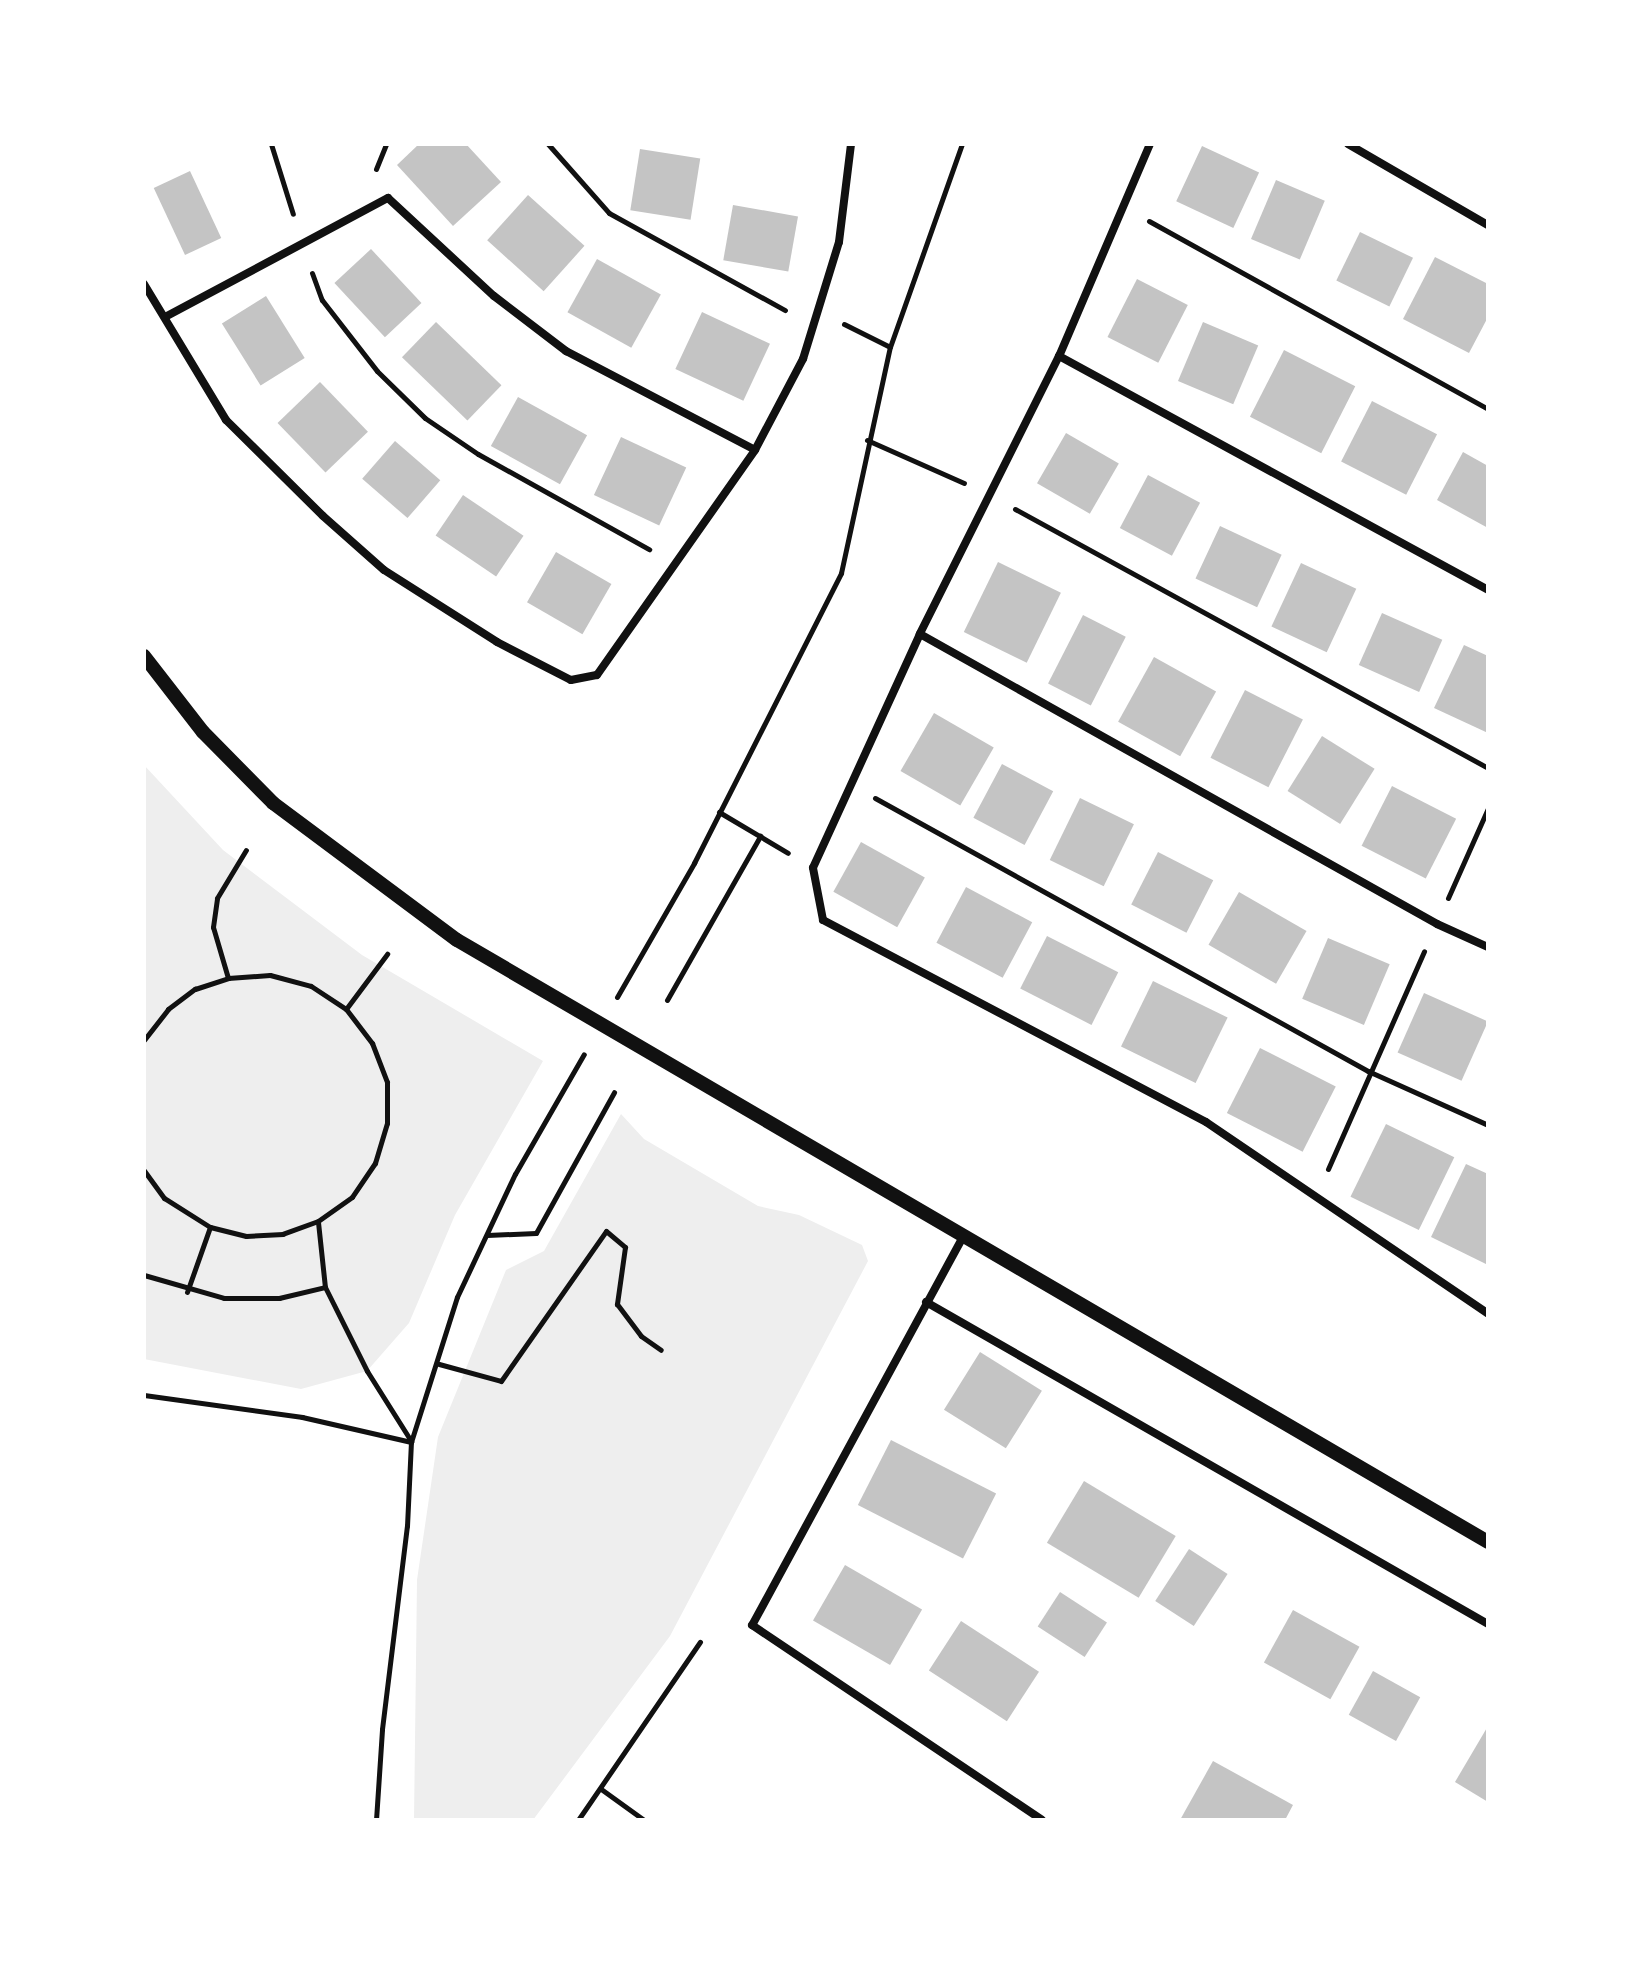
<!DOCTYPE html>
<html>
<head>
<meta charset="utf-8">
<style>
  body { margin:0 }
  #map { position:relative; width:1632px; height:1964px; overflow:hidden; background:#fff; font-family:"Source Sans 3",sans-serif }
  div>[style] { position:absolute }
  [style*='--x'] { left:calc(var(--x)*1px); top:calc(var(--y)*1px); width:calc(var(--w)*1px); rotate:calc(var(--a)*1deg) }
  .green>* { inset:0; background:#eee }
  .building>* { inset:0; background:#c4c4c4; transform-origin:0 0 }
  .path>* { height:5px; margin:-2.5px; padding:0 2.5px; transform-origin:2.5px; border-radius:2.5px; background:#111 }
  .minor>* { height:8px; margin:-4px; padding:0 4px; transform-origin:4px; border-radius:4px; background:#111 }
  .tertiary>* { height:14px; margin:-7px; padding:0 7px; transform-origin:7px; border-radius:7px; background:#111 }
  span { translate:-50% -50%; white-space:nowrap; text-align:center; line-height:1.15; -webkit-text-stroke:6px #fff; paint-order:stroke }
  .frame { position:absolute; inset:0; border:146px solid #fff; pointer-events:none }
</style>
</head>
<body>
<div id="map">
  <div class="green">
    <i style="clip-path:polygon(144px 765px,223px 850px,362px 955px,543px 1061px,455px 1215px,409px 1323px,367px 1371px,301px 1389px,144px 1359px)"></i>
    <i style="clip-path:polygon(621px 1114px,644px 1139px,758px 1206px,799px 1215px,862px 1245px,868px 1261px,670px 1636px,533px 1820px,414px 1820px,417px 1580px,438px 1437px,506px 1270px,544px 1251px)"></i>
  </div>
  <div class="building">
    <i style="clip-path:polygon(419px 144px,466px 144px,501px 182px,453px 226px,397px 165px)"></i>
    <i style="left:1202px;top:146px;width:63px;height:61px;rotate:25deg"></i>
    <i style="left:640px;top:149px;width:61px;height:62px;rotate:9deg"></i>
    <i style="left:190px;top:171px;width:74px;height:40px;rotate:65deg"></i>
    <i style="left:1276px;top:180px;width:53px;height:64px;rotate:23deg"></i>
    <i style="left:528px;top:195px;width:76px;height:61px;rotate:42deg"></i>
    <i style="left:733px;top:205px;width:66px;height:56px;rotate:10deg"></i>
    <i style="left:1360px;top:232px;width:59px;height:54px;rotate:26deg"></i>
    <i style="left:371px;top:249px;width:74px;height:50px;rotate:47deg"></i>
    <i style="clip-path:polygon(1435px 257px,1488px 284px,1488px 317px,1469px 353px,1403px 319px)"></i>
    <i style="left:597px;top:259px;width:73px;height:61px;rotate:29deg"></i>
    <i style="left:1137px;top:279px;width:57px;height:65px;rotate:27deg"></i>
    <i style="left:266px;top:296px;width:73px;height:52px;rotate:58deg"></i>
    <i style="left:702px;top:312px;width:75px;height:63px;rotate:25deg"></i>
    <i style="left:436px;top:322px;width:91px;height:49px;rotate:44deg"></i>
    <i style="left:1203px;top:322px;width:60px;height:64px;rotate:23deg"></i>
    <i style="left:1284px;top:350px;width:80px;height:75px;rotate:27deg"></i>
    <i style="left:320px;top:382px;width:69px;height:59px;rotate:46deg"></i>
    <i style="left:518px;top:397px;width:79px;height:56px;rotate:29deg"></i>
    <i style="left:1372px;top:401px;width:73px;height:68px;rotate:27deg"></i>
    <i style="left:1066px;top:433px;width:61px;height:58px;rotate:30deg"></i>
    <i style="left:621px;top:437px;width:72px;height:64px;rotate:25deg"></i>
    <i style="left:395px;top:441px;width:60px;height:50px;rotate:41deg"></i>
    <i style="clip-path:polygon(1463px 452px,1488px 466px,1488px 528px,1437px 500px)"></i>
    <i style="left:1148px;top:475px;width:59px;height:60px;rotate:28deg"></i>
    <i style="left:463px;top:495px;width:73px;height:49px;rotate:34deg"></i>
    <i style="left:1220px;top:526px;width:68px;height:58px;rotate:25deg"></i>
    <i style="left:556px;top:552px;width:64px;height:58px;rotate:30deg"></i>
    <i style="left:998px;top:562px;width:70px;height:78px;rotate:26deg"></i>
    <i style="left:1301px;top:563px;width:61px;height:70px;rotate:25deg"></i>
    <i style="left:1382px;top:613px;width:66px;height:57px;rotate:24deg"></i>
    <i style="left:1083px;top:615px;width:48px;height:77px;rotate:27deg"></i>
    <i style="clip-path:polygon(1464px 645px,1488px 656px,1488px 733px,1434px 708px)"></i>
    <i style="left:1154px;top:657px;width:71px;height:74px;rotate:29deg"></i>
    <i style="left:1245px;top:690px;width:65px;height:76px;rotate:27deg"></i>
    <i style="left:934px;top:713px;width:69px;height:67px;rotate:30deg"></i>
    <i style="left:1322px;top:736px;width:62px;height:65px;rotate:32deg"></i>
    <i style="left:1002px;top:764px;width:58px;height:61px;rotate:28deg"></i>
    <i style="left:1392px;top:786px;width:72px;height:67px;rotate:27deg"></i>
    <i style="left:1080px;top:798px;width:60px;height:69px;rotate:26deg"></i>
    <i style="left:861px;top:842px;width:73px;height:57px;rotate:29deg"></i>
    <i style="left:1158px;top:852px;width:62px;height:59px;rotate:27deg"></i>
    <i style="left:966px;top:887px;width:75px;height:63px;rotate:28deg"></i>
    <i style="left:1239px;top:892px;width:78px;height:61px;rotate:30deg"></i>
    <i style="left:1047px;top:936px;width:80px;height:59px;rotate:27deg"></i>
    <i style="left:1328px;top:938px;width:67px;height:66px;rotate:23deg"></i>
    <i style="left:1153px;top:981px;width:83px;height:73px;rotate:26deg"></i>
    <i style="left:1424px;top:993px;width:70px;height:65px;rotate:24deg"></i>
    <i style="left:1260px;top:1048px;width:85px;height:73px;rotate:27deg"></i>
    <i style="left:1386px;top:1124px;width:76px;height:81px;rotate:26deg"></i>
    <i style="clip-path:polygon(1466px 1164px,1488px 1174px,1488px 1265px,1431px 1237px)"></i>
    <i style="left:980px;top:1352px;width:73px;height:68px;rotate:32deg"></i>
    <i style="left:891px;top:1440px;width:118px;height:73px;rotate:27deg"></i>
    <i style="left:1084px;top:1481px;width:107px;height:72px;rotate:31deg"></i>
    <i style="left:1189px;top:1549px;width:46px;height:62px;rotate:33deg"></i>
    <i style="left:845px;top:1565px;width:89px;height:64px;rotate:30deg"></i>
    <i style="left:1060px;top:1592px;width:56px;height:41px;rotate:33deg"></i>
    <i style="left:1293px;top:1610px;width:76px;height:60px;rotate:29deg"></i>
    <i style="left:961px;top:1621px;width:93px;height:59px;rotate:33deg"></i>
    <i style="left:1373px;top:1671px;width:54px;height:50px;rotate:29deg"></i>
    <i style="clip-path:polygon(1488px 1726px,1488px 1802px,1455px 1782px)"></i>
    <i style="clip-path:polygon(1213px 1761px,1293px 1805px,1285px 1820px,1180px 1820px)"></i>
  </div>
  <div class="path">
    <i style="--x:271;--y:144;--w:73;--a:72.6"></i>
    <i style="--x:548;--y:144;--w:92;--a:48.5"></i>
    <i style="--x:609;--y:213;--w:201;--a:28.9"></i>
    <i style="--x:376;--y:169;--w:27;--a:-68"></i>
    <i style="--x:1149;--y:221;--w:388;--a:29"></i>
    <i style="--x:312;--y:273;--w:29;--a:70"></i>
    <i style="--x:322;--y:300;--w:90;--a:52.2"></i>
    <i style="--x:377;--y:371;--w:67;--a:44.4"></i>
    <i style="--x:425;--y:418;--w:64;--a:34.2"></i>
    <i style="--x:478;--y:454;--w:196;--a:29.1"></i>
    <i style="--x:844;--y:324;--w:51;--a:26.6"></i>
    <i style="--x:867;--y:440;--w:106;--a:23.9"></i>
    <i style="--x:1015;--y:509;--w:539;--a:28.7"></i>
    <i style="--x:875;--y:798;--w:564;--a:28.98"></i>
    <i style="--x:1368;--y:1071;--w:132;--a:24.2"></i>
    <i style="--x:719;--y:812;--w:80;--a:30.7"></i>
    <i style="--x:1448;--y:898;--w:98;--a:-66"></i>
    <i style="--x:228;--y:978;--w:53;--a:-106.4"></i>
    <i style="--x:213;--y:927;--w:29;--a:-82"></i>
    <i style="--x:217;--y:898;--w:56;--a:-58.9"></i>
    <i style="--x:617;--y:997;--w:155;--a:-60.1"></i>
    <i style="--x:694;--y:863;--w:325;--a:-63.1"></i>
    <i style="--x:841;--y:573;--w:231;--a:-77.8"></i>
    <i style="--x:890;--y:347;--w:215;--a:-70.5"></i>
    <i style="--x:667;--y:1000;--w:189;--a:-60.4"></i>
    <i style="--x:346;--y:1009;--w:69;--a:-53.3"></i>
    <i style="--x:144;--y:1040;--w:39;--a:-52"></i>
    <i style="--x:168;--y:1009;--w:34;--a:-37"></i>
    <i style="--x:195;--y:989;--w:35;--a:-18"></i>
    <i style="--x:228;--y:978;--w:42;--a:-4.1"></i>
    <i style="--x:270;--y:975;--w:42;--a:15"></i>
    <i style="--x:311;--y:986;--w:42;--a:33.3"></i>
    <i style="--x:346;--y:1009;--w:43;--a:52.6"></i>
    <i style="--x:372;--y:1043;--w:42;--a:69"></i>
    <i style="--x:387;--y:1082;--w:41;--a:90"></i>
    <i style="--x:387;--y:1123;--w:42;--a:106.7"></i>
    <i style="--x:375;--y:1163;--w:41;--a:124.1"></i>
    <i style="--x:352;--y:1197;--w:42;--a:144.8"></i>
    <i style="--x:318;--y:1221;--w:37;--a:160"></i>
    <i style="--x:283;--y:1234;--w:37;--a:177"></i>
    <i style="--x:246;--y:1236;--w:37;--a:-166"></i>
    <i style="--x:210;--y:1227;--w:54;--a:-147.8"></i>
    <i style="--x:164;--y:1198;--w:34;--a:-126"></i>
    <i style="--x:1328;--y:1169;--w:238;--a:-66.2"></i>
    <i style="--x:318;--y:1222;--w:65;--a:83.9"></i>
    <i style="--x:325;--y:1287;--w:94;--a:63.4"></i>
    <i style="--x:367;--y:1371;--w:83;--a:57.8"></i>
    <i style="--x:487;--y:1235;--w:49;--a:-2.3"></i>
    <i style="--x:536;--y:1233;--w:161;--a:-61"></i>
    <i style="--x:144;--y:1275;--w:83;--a:16"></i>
    <i style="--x:224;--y:1298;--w:55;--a:0"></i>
    <i style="--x:279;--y:1298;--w:47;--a:-13.4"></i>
    <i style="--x:187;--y:1292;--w:69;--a:-70.5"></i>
    <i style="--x:439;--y:1364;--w:64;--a:15.3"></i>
    <i style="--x:501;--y:1381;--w:183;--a:-55"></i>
    <i style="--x:606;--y:1231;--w:25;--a:40"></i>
    <i style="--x:625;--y:1247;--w:58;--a:98"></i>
    <i style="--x:617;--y:1304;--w:40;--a:53"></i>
    <i style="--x:641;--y:1336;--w:24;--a:35"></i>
    <i style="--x:144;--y:1395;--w:160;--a:7.9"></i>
    <i style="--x:302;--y:1417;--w:112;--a:12.9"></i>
    <i style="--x:601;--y:1789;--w:53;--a:35.8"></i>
    <i style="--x:376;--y:1820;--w:91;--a:-86.2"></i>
    <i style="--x:382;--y:1729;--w:205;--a:-83"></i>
    <i style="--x:407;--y:1526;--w:84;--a:-87.3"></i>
    <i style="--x:411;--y:1442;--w:152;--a:-72.4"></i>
    <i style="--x:457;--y:1297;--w:136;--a:-64.8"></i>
    <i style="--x:515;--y:1174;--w:138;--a:-60.1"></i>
    <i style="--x:578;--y:1820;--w:216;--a:-55.6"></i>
  </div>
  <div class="minor">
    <i style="--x:1150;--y:144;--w:231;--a:113.2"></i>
    <i style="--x:1059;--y:356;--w:311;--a:116.6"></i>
    <i style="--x:920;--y:634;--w:257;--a:114.6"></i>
    <i style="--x:813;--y:868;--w:53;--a:79.1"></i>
    <i style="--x:823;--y:920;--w:433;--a:27.8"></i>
    <i style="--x:1206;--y:1122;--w:341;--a:34.2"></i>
    <i style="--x:1348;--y:144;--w:162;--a:30.1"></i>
    <i style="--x:144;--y:284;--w:159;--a:58.9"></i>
    <i style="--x:226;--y:420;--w:136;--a:44.7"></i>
    <i style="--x:323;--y:516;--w:81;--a:41.5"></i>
    <i style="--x:384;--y:570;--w:134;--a:32.5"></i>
    <i style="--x:497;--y:642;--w:83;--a:27.2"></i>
    <i style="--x:571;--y:680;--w:26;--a:-11"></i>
    <i style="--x:597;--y:675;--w:275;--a:-54.9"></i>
    <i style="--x:755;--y:450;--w:103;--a:-62.2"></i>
    <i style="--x:803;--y:359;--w:122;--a:-72.9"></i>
    <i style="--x:839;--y:242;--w:99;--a:-83"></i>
    <i style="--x:165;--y:317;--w:253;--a:-28.1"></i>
    <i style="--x:388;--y:198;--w:144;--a:42.8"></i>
    <i style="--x:494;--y:296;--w:91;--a:37.4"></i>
    <i style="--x:566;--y:351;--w:213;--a:27.6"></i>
    <i style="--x:1059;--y:356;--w:489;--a:28.6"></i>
    <i style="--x:920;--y:634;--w:593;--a:29.29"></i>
    <i style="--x:1437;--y:924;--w:56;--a:24.3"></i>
    <i style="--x:964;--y:1235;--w:444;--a:118.5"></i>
    <i style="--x:752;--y:1625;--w:349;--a:33.9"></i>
    <i style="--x:926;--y:1302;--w:648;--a:29.81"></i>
  </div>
  <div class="tertiary">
    <i style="--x:144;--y:656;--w:96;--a:52.2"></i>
    <i style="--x:203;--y:732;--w:100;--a:45.4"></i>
    <i style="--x:273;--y:803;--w:229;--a:36.7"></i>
    <i style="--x:457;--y:940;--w:1194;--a:30.28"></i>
  </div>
  <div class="frame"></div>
</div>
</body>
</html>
